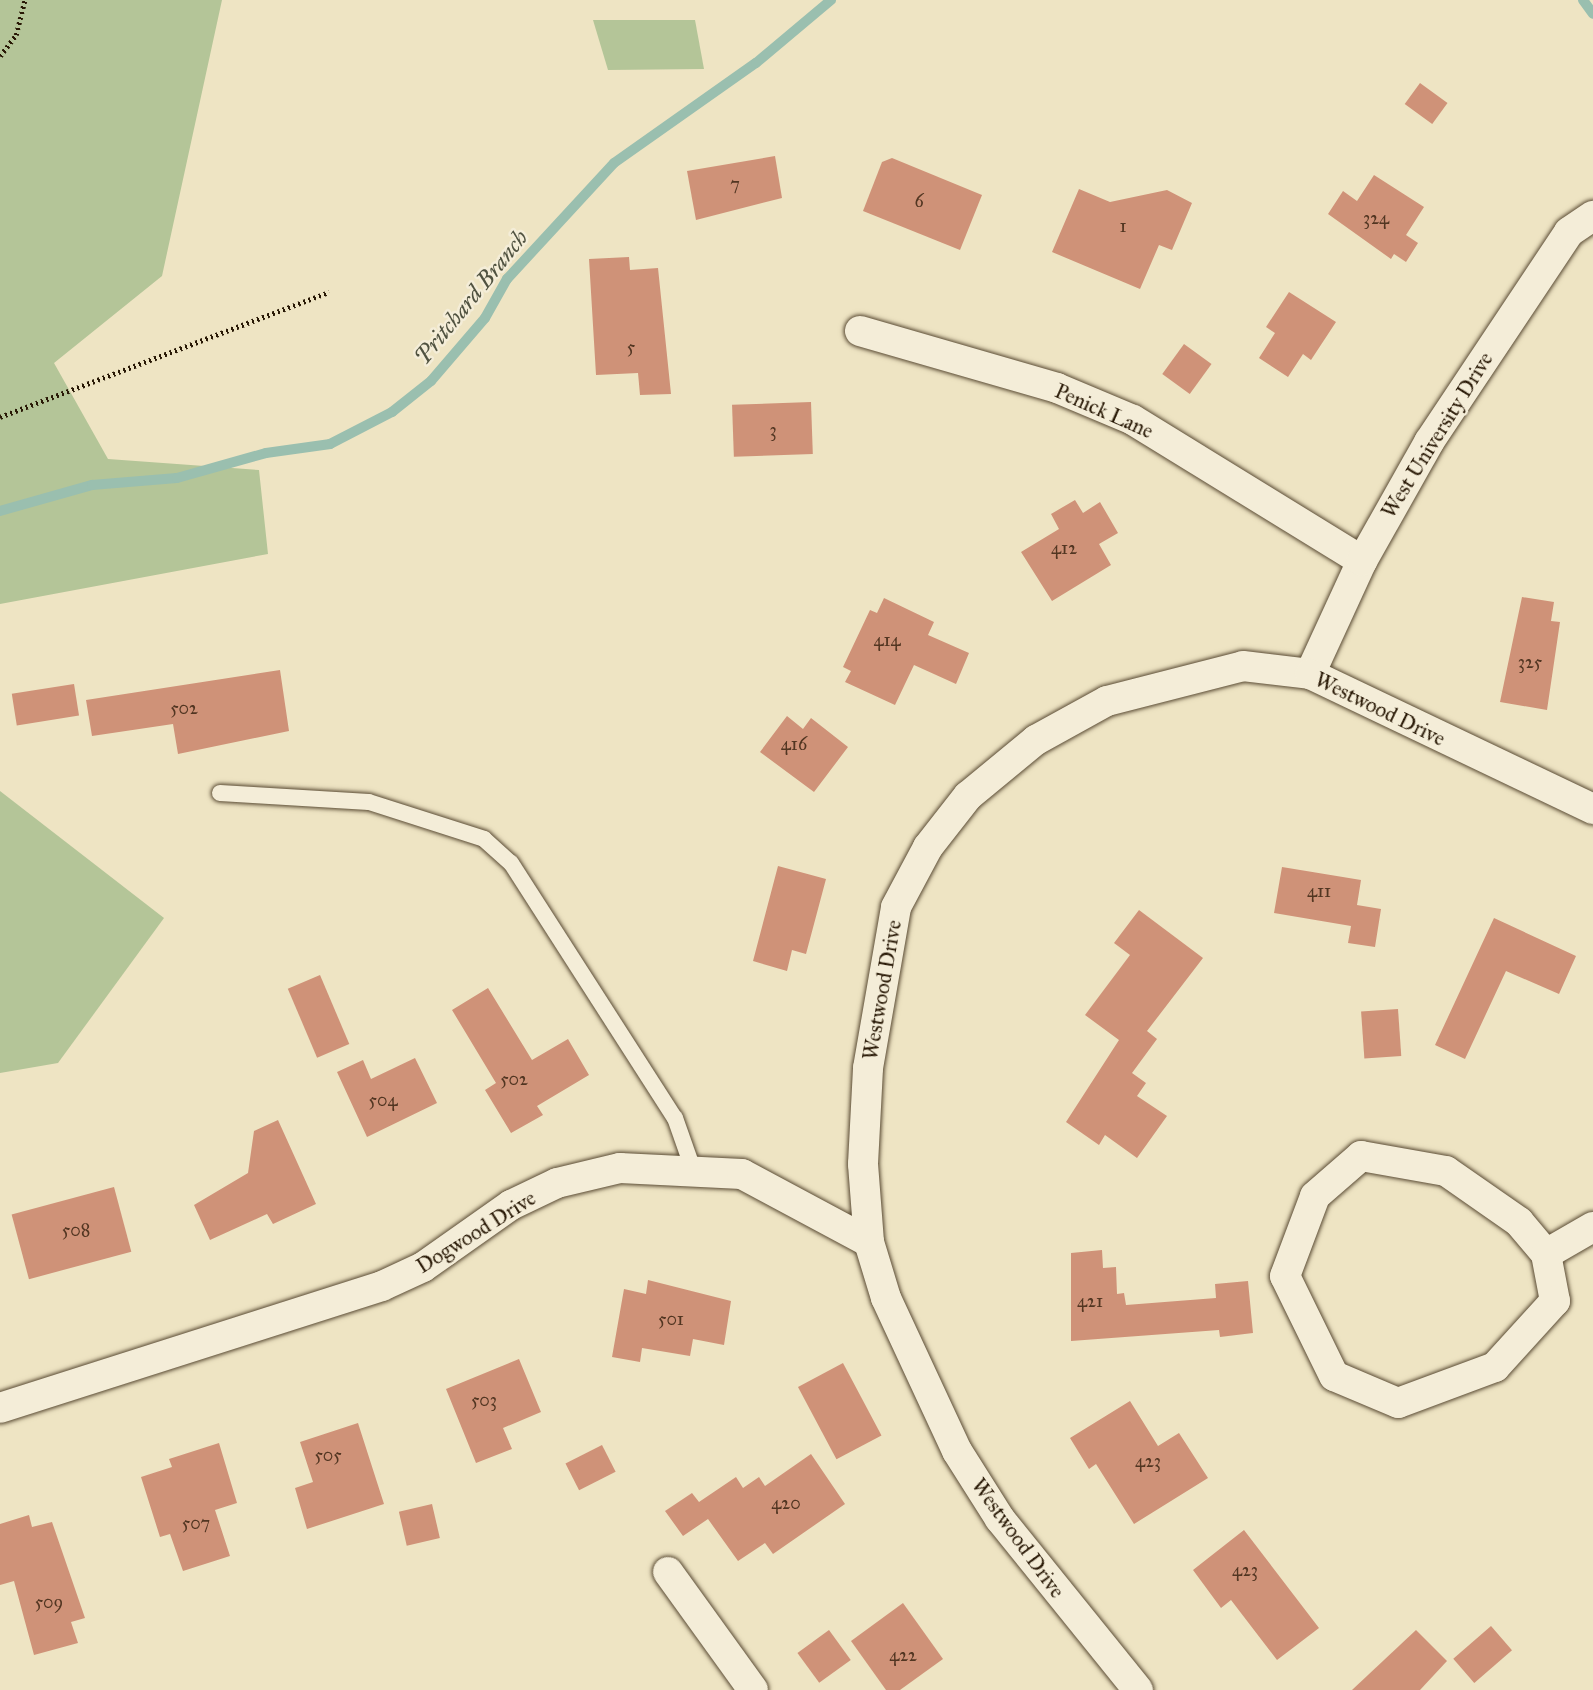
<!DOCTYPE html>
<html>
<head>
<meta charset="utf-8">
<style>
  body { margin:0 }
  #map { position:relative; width:1593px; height:1690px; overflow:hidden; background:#eee4c3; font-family:"IM FELL Great Primer",serif }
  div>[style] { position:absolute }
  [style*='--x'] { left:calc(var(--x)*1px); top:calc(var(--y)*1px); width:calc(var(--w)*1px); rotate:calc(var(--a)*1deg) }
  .green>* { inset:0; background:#b4c598 }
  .stream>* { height:10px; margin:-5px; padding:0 5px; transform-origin:5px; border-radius:5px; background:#9abfaf }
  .building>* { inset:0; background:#cf9278; transform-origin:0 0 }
  .path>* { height:4.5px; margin-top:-2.25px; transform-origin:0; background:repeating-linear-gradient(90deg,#281805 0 2px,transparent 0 5.5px) }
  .roads { filter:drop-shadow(0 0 2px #5a4b34) drop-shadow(0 0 2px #5a4b34) }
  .lane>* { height:16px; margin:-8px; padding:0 8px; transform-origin:8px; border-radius:8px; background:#f4edd8 }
  .street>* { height:30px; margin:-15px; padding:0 15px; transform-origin:15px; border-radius:15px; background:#f4edd8 }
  span { translate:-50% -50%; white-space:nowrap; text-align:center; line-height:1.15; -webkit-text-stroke:5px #f4edd8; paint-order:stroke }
  .number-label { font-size:18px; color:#523622 }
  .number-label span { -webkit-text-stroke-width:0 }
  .street-label { font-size:21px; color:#281805 }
  .water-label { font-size:23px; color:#505240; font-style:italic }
</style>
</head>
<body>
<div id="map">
  <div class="green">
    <i style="clip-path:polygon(0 0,222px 0,162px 276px,54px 363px,108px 459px,259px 470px,268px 554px,0 604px)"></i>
    <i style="clip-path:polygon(593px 20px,695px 20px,704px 69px,608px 70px)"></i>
    <i style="clip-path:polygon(0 791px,164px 918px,58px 1063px,0 1073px)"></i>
  </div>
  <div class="stream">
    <i style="--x:1583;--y:0;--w:17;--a:54"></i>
    <i style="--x:0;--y:511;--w:96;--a:-15.8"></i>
    <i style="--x:92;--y:485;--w:85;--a:-4.7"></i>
    <i style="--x:177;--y:478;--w:92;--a:-15.7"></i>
    <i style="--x:266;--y:453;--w:65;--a:-8"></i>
    <i style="--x:330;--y:444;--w:70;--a:-27.3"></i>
    <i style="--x:392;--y:412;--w:50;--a:-38.5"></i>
    <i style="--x:431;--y:381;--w:83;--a:-49.4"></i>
    <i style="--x:485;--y:318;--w:45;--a:-60.6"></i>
    <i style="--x:507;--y:279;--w:158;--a:-47.3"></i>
    <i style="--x:614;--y:163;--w:174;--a:-35.2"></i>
    <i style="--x:756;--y:63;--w:98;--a:-40"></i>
  </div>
  <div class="building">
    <i style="left:1420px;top:83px;width:34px;height:26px;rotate:36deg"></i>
    <i style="clip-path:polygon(775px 156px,782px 198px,696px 220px,687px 171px)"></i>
    <i style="clip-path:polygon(892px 158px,982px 195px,960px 250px,863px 211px,882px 162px)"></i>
    <i style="clip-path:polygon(1374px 175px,1424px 207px,1406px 235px,1418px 243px,1406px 262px,1394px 254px,1391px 259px,1328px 214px,1343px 191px,1357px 201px)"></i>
    <i style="clip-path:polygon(1079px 189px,1110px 202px,1167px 190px,1192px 203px,1172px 250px,1159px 245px,1140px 289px,1052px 252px)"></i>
    <i style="clip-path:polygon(629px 257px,630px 270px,658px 268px,671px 394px,640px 395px,638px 373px,596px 375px,589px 259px)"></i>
    <i style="clip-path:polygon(1289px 292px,1336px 322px,1311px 360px,1303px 354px,1288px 377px,1259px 358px,1275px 333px,1266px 327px)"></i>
    <i style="left:1184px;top:344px;width:34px;height:37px;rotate:36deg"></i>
    <i style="left:811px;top:402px;width:52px;height:79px;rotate:88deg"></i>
    <i style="clip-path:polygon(1075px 500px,1083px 513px,1100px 502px,1118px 533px,1099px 544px,1111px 565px,1052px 601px,1021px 552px,1059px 529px,1051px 514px)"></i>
    <i style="clip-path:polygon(1522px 597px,1554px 602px,1551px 621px,1560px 622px,1547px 710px,1500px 702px)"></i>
    <i style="clip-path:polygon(884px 598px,934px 622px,928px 635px,969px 653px,956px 684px,914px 665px,895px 705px,845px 682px,851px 671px,843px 667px,870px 610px,877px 613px)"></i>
    <i style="clip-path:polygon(280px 670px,289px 731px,178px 754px,173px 724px,92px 736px,86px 700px)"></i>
    <i style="left:74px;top:684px;width:32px;height:63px;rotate:81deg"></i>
    <i style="clip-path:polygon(787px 716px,803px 729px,811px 718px,848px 747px,814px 792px,760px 752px)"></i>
    <i style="clip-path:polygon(778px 866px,826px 879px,806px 954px,792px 950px,787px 971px,753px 961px)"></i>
    <i style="clip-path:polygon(1282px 867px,1361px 880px,1357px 905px,1381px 909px,1375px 947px,1348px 943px,1351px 926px,1274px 913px)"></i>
    <i style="clip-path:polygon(1139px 910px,1203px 958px,1147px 1031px,1157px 1039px,1132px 1073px,1146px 1083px,1137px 1096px,1167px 1116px,1137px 1158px,1105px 1135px,1099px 1145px,1066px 1122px,1119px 1040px,1085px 1015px,1130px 955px,1114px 943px)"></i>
    <i style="clip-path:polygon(1494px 918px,1576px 956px,1559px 994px,1506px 971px,1465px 1059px,1435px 1045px)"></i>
    <i style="left:320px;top:975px;width:75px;height:35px;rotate:67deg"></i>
    <i style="clip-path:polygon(488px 988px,532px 1060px,568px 1039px,589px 1075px,537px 1106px,543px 1115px,511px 1133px,485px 1090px,496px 1083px,452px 1010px)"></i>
    <i style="left:1398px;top:1009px;width:47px;height:37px;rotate:86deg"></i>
    <i style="clip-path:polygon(415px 1058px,437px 1103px,367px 1137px,337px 1072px,363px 1060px,371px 1079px)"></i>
    <i style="clip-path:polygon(278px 1120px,316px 1204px,273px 1224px,267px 1214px,210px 1240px,194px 1205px,248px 1173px,254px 1131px)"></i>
    <i style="left:114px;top:1187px;width:67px;height:106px;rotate:75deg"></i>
    <i style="clip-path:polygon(1102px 1250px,1103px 1268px,1116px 1267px,1117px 1294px,1124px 1293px,1126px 1305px,1216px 1298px,1215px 1284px,1248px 1281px,1253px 1333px,1220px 1337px,1219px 1330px,1071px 1341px,1071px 1253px)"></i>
    <i style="clip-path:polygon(648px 1280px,731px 1301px,724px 1345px,693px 1339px,690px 1356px,642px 1348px,640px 1362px,612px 1357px,624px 1289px,646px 1294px)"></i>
    <i style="clip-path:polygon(519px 1359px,541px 1412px,503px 1428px,512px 1449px,476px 1463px,446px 1389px)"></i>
    <i style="left:843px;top:1363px;width:82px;height:51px;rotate:62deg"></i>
    <i style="clip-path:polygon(1130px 1401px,1158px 1446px,1179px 1433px,1208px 1478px,1134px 1524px,1096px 1464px,1089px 1469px,1070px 1438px)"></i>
    <i style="clip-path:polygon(358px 1423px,384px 1504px,307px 1529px,295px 1488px,313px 1482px,300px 1442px)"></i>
    <i style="clip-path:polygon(219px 1443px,237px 1503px,215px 1510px,230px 1556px,183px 1571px,170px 1534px,160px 1537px,141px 1477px,172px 1467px,169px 1459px)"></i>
    <i style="left:602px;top:1445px;width:30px;height:41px;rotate:63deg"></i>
    <i style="clip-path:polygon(811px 1454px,845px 1504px,773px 1554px,765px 1543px,738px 1561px,708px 1519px,683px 1536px,665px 1511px,692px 1493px,699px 1502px,736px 1477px,743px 1488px,759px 1477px,765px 1486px)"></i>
    <i style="left:432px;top:1504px;width:35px;height:34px;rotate:77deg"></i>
    <i style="clip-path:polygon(29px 1515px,32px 1527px,52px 1522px,85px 1618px,71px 1622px,78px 1643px,34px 1655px,14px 1581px,0 1585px,0 1524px)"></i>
    <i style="clip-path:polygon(1244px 1530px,1319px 1628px,1277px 1660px,1231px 1600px,1221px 1608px,1193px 1570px)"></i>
    <i style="clip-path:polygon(903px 1603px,943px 1659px,900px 1690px,886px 1690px,851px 1641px)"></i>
    <i style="left:1491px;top:1626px;width:32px;height:50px;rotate:49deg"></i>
    <i style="left:829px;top:1630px;width:37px;height:39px;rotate:54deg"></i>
    <i style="clip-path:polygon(1416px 1630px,1447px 1661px,1420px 1690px,1352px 1690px)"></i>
  </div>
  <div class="path">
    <i style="--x:0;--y:56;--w:26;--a:-53"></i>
    <i style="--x:16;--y:35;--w:36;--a:-76"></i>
    <i style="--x:0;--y:417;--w:352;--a:-20.8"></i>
  </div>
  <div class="roads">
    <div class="lane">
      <i style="--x:220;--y:793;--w:149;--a:3.5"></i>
      <i style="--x:369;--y:802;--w:121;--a:17.8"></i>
      <i style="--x:484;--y:839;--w:36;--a:42"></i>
      <i style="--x:511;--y:863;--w:303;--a:57.3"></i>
      <i style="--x:675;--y:1118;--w:54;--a:70.6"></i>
    </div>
    <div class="street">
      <i style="--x:860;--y:331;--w:205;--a:16.1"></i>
      <i style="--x:1057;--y:388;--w:82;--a:22.8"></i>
      <i style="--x:1133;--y:420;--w:269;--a:31.6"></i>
      <i style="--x:1310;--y:674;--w:124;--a:-65.3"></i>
      <i style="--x:1362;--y:561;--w:137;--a:-60.6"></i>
      <i style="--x:1429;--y:442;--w:252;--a:-56.3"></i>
      <i style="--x:1569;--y:232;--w:29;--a:-34"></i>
      <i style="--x:1361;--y:1156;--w:86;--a:10"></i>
      <i style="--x:1446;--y:1171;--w:89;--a:34.9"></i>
      <i style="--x:1519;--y:1222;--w:42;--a:49.8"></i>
      <i style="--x:1546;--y:1254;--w:48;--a:79.2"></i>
      <i style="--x:1555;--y:1301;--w:89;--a:132.3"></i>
      <i style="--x:1495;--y:1367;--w:103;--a:159.6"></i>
      <i style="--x:1398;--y:1403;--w:69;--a:-157.1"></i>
      <i style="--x:1334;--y:1376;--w:111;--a:-116.1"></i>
      <i style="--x:1285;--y:1276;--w:85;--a:-69.4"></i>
      <i style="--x:1315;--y:1196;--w:61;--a:-41"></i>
      <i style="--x:1546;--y:1254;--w:54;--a:-29.9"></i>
      <i style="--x:0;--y:1408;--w:401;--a:-17.7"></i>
      <i style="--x:382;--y:1286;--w:45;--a:-24.9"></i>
      <i style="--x:423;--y:1267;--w:108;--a:-35.2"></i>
      <i style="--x:511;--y:1205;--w:51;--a:-25.6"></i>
      <i style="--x:557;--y:1183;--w:65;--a:-13.4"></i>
      <i style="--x:620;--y:1168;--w:122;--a:2.8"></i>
      <i style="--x:742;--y:1174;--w:144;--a:28.2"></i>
      <i style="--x:668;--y:1572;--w:145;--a:54.2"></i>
      <i style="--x:1138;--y:1690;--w:220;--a:-128.9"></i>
      <i style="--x:1000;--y:1519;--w:80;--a:-122.3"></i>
      <i style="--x:957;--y:1451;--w:169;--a:-114.9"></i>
      <i style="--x:886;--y:1298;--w:59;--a:-106.9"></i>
      <i style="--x:869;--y:1242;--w:78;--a:-94.4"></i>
      <i style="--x:863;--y:1164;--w:96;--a:-87"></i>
      <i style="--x:868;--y:1068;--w:163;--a:-80.1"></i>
      <i style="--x:896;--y:907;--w:68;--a:-61.9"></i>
      <i style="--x:928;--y:847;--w:65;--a:-51.9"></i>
      <i style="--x:968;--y:796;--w:88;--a:-39.5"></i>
      <i style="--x:1036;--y:740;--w:81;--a:-28.8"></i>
      <i style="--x:1107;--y:701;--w:140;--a:-14.4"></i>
      <i style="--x:1243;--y:666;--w:67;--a:6.8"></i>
      <i style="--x:1310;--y:674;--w:314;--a:25.5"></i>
    </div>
  </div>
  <div class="number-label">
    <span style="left:735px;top:184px">7</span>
    <span style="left:919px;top:201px">6</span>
    <span style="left:1376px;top:218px">324</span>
    <span style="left:1123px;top:226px">1</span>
    <span style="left:631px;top:347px">5</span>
    <span style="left:773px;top:430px">3</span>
    <span style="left:1064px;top:548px">412</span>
    <span style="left:887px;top:640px">414</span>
    <span style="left:1530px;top:662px">325</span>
    <span style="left:184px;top:708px">502</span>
    <span style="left:794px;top:744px">416</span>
    <span style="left:1319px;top:891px">411</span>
    <span style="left:514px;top:1079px">502</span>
    <span style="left:383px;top:1100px">504</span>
    <span style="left:76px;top:1230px">508</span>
    <span style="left:1090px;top:1301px">421</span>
    <span style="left:671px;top:1319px">501</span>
    <span style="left:484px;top:1400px">503</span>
    <span style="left:328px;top:1455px">505</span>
    <span style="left:1148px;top:1461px">423</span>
    <span style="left:786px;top:1503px">420</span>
    <span style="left:196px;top:1523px">507</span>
    <span style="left:1245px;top:1570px">423</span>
    <span style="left:49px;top:1602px">509</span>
    <span style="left:903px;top:1655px">422</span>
  </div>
  <div class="street-label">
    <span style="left:1104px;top:411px;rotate:24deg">Penick Lane</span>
    <span style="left:1437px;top:435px;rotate:-58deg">West University Drive</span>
    <span style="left:1380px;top:709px;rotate:26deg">Westwood Drive</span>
    <span style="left:882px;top:990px;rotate:-80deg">Westwood Drive</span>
    <span style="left:476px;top:1232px;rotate:-32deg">Dogwood Drive</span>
    <span style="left:1018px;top:1538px;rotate:54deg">Westwood Drive</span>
  </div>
  <div class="water-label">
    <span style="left:471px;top:297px;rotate:-51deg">Pritchard Branch</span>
  </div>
</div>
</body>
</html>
